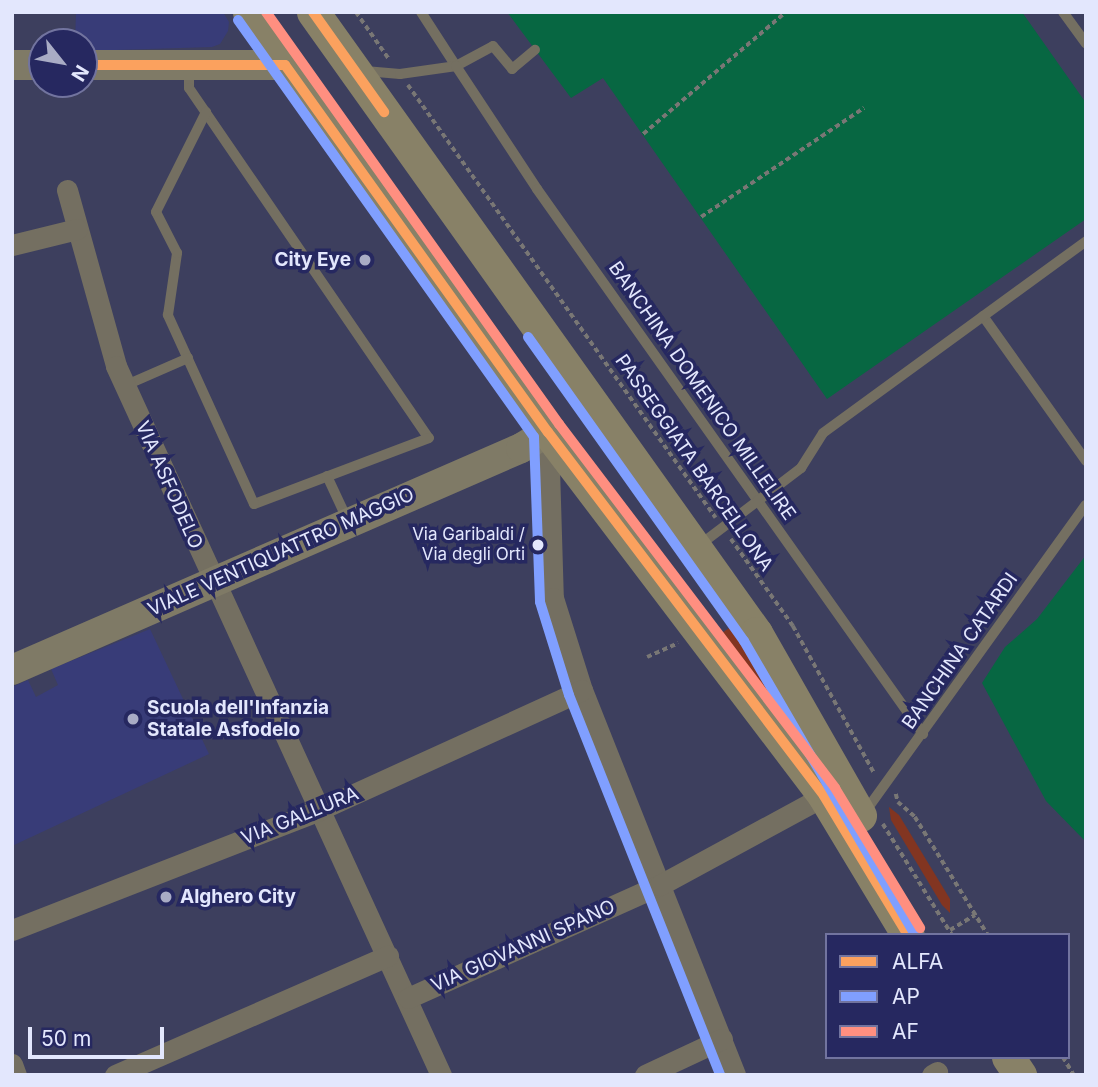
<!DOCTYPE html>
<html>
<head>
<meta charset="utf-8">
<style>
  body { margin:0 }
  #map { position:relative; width:1098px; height:1087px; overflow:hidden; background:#3d3f5e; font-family:Inter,sans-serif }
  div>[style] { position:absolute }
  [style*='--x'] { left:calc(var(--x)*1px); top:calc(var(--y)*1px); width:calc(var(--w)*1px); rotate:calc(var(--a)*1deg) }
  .built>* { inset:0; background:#383c78 }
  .green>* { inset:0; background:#823521 }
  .water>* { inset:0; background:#076742 }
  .path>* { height:3.5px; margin-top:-1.75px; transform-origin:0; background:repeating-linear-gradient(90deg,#797775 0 5px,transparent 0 8.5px) }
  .lane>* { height:10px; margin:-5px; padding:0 5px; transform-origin:5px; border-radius:5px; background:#746f61 }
  .street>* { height:21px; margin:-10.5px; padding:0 10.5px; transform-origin:10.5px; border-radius:10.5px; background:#746f61 }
  .secondary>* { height:30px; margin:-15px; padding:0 15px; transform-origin:15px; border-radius:15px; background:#7f7a66 }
  .primary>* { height:33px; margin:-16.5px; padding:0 16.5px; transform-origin:16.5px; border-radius:16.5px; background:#888167 }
  .bus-1>* { height:10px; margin:-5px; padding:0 5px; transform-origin:5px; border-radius:5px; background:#fba15e }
  .bus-2>* { height:10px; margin:-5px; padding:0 5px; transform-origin:5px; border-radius:5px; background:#809fff }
  .bus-3>* { height:10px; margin:-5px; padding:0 5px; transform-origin:5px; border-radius:5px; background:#ff8f80 }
  .dots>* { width:19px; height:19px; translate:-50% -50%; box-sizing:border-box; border:4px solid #262860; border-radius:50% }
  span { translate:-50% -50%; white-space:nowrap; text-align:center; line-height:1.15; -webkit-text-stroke:7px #262860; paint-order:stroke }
  .bus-label { font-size:17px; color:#e3e7fd }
  .right { translate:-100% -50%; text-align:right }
  .poi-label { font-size:19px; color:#e3e7fd; font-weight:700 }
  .left { translate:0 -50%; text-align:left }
  .street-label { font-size:19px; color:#e3e7fd }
  .frame { position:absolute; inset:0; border:14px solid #e3e7fd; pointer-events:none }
  .legend { position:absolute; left:825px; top:933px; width:245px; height:126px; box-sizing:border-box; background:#262860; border:2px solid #72749f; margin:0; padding:9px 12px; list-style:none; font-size:21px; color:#e3e7fd }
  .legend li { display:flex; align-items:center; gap:14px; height:35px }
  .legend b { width:35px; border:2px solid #72749f }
  .north { position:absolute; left:28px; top:28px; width:70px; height:70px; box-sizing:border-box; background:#262860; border:2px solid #72749f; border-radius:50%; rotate:121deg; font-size:19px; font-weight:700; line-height:28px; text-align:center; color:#e3e7fd }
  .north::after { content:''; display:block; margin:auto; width:24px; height:32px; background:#a9acc5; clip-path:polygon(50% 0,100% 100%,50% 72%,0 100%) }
  .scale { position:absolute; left:28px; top:1027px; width:136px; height:32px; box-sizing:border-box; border:4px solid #e3e7fd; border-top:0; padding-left:9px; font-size:21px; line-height:24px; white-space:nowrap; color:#e3e7fd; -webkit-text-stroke:5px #262860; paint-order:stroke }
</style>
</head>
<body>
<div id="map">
  <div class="built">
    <i style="clip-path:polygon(76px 12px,223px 12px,229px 22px,228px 31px,220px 44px,212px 47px,84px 51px,84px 42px,75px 42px)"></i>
    <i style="clip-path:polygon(150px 629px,209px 754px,12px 846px,12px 687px,28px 680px,36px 697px,58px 685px,51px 669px)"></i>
  </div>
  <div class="green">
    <i style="clip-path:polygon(735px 624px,812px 752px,713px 639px)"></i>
    <i style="clip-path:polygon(889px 807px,899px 815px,950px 899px,950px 913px,942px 905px,891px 820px)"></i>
  </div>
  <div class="water">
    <i style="clip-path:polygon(507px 12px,1022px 12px,1086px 103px,1086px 219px,827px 399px,603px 78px,571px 98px)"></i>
    <i style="clip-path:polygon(1086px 555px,1086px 842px,1046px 801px,982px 683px,1005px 647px,1037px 619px)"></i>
  </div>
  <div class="path">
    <i style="--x:356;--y:12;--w:57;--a:54.9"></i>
    <i style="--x:408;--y:85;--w:531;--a:54.58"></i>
    <i style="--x:643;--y:134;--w:188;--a:-40.5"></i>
    <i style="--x:701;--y:217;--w:196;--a:-33.8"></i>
    <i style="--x:731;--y:539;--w:107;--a:54.5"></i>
    <i style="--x:793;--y:626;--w:168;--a:61.1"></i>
    <i style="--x:647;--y:657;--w:34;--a:-24"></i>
    <i style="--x:896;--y:794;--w:8;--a:76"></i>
    <i style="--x:898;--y:802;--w:23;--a:41"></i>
    <i style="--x:915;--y:817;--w:139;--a:58.3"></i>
    <i style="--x:883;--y:824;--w:131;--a:58.1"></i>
    <i style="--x:950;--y:930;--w:29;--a:-31"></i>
    <i style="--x:1063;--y:1057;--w:21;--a:59"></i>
  </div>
  <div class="lane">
    <i style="--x:421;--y:12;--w:64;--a:57.1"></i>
    <i style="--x:456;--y:66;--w:42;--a:-28.4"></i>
    <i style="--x:493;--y:46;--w:30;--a:50"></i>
    <i style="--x:512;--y:69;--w:30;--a:-40"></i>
    <i style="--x:1063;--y:12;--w:39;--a:54"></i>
    <i style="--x:189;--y:66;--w:22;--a:90"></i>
    <i style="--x:189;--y:88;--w:424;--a:55.6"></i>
    <i style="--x:429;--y:438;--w:187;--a:159.3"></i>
    <i style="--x:254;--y:504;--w:208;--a:-114.5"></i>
    <i style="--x:168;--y:315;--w:63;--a:-81.7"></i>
    <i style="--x:177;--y:253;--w:46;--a:-117.1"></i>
    <i style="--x:156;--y:212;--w:112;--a:-63.4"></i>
    <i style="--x:365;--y:71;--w:35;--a:5"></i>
    <i style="--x:400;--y:74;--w:57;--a:-8.1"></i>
    <i style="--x:456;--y:66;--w:147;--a:56.6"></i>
    <i style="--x:537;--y:189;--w:668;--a:54.69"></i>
    <i style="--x:983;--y:316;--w:178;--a:54.6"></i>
    <i style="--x:124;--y:386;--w:70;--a:-23.6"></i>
    <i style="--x:327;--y:476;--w:50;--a:65"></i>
    <i style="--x:697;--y:547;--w:131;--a:-37.2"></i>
    <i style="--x:801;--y:468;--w:41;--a:-57.8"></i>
    <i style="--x:823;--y:433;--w:326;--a:-36.1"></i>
    <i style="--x:865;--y:812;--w:378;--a:-54.3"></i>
  </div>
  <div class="street">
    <i style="--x:67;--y:190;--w:183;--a:74.4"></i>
    <i style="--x:116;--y:366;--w:780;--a:65.37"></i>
    <i style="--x:12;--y:245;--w:67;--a:-13.8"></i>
    <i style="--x:548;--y:434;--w:164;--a:88.3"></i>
    <i style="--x:553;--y:598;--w:96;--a:72.5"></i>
    <i style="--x:582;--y:690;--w:414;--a:68.3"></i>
    <i style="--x:12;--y:930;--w:330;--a:-21.3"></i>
    <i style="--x:319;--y:810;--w:289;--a:-24.5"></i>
    <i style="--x:408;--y:998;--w:276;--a:-24.2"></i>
    <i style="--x:660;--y:885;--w:187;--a:-28.5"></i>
    <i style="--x:12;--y:1064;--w:12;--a:70"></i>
    <i style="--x:115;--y:1075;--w:298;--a:-23.6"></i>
    <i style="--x:645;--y:1075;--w:85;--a:-25.1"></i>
    <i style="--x:932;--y:1075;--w:6;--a:-31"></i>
  </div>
  <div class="secondary">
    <i style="--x:12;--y:65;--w:30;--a:0"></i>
    <i style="--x:84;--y:65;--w:201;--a:0"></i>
    <i style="--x:12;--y:670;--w:555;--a:-23.56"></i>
    <i style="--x:521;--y:448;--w:31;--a:-31"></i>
  </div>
  <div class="primary">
    <i style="--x:249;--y:12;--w:516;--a:54.55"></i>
    <i style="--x:548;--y:432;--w:457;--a:52.8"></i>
    <i style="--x:824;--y:796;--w:162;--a:58.9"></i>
    <i style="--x:313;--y:12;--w:763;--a:54.5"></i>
    <i style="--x:756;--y:633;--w:210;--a:60.3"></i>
    <i style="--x:1008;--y:1057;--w:22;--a:56"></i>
  </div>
  <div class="bus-1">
    <i style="--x:313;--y:12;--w:123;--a:54.6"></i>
    <i style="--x:84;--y:65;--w:201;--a:0"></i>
    <i style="--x:285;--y:65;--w:452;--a:54.4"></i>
    <i style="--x:548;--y:432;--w:457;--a:52.8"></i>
    <i style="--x:824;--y:796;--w:162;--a:58.9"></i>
  </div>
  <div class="bus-2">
    <i style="--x:238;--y:20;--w:511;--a:54.63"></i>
    <i style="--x:534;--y:437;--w:165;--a:87.9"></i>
    <i style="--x:540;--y:602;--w:97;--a:72.7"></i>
    <i style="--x:569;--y:695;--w:409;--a:68.3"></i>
    <i style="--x:528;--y:337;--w:373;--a:54.6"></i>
    <i style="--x:744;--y:641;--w:340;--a:59.8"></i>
  </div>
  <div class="bus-3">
    <i style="--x:266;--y:12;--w:506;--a:54.58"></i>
    <i style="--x:559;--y:424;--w:457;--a:52.8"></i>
    <i style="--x:835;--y:788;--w:164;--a:58.7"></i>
  </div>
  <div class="dots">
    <i style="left:365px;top:260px;background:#a9acc5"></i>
    <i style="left:538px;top:545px;background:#e3e7fd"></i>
    <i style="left:133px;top:719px;background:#a9acc5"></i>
    <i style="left:166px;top:897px;background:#a9acc5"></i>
  </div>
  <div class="bus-label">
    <span class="right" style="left:525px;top:545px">Via Garibaldi /<br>Via degli Orti</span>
  </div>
  <div class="poi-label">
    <span class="right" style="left:351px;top:260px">City Eye</span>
    <span class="left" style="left:147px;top:719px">Scuola dell'Infanzia<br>Statale Asfodelo</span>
    <span class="left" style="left:180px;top:897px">Alghero City</span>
  </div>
  <div class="street-label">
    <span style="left:702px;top:391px;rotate:55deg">BANCHINA DOMENICO MILLELIRE</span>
    <span style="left:694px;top:463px;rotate:55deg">PASSEGGIATA BARCELLONA</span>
    <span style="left:169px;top:485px;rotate:66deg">VIA ASFODELO</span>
    <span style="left:281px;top:552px;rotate:-24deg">VIALE VENTIQUATTRO MAGGIO</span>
    <span style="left:960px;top:651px;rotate:-55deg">BANCHINA CATARDI</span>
    <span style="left:300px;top:816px;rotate:-22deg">VIA GALLURA</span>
    <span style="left:523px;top:946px;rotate:-24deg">VIA GIOVANNI SPANO</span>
  </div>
  <div class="frame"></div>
  <ul class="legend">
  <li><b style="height:9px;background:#fba15e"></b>ALFA</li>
  <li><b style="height:9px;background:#809fff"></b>AP</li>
  <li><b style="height:9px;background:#ff8f80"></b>AF</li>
  </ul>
  <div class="north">N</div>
  <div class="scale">50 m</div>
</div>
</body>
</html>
